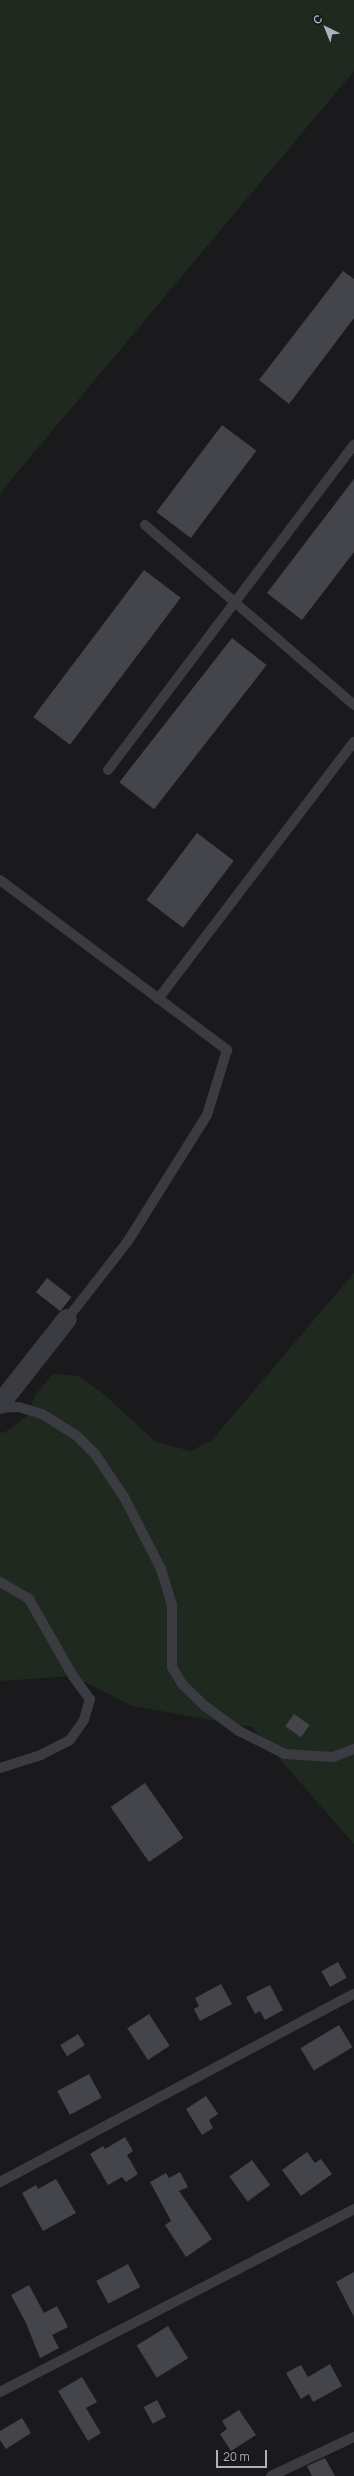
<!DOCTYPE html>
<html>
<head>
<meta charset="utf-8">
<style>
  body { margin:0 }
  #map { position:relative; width:354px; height:2476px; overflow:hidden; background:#1a1a1d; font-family:Manrope,sans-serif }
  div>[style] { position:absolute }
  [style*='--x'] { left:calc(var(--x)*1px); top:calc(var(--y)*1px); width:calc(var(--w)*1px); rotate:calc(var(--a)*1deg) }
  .green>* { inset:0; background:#1f2920 }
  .building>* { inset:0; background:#44454a; transform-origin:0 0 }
  .lane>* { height:10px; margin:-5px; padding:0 5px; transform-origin:5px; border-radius:5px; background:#3b3c42 }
  .street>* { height:20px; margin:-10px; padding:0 10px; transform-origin:10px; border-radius:10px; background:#3b3c42 }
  span { translate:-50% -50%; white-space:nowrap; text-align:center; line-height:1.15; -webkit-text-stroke:3px #151518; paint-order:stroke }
  .north { position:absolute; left:306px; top:8px; width:40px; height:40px; -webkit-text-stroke:3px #151518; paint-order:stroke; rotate:317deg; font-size:11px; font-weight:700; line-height:16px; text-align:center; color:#acb2bd }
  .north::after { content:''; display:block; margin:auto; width:14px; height:18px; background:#acb2bd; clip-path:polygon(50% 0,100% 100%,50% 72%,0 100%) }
  .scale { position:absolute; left:216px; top:2450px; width:51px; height:18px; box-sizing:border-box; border:2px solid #acb2bd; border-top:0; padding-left:5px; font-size:12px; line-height:14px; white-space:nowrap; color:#acb2bd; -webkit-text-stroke:3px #151518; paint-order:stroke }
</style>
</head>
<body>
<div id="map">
  <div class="green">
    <i style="clip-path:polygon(0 0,354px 0,354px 71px,0 493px)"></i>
    <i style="clip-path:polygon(354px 1273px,354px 1844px,252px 1727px,132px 1706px,73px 1676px,0 1681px,0 1432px,4px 1433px,26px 1417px,36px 1394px,53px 1374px,78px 1376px,100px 1391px,156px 1442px,191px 1451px,212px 1440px)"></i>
  </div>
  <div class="building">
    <i style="clip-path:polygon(343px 271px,354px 279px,354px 318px,289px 404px,259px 380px)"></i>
    <i style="left:222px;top:425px;width:43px;height:109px;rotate:37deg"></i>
    <i style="clip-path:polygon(354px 479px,354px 552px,302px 620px,267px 593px)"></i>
    <i style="left:144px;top:570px;width:46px;height:184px;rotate:37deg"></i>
    <i style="left:232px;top:638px;width:44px;height:183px;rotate:38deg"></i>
    <i style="left:197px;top:833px;width:46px;height:84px;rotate:37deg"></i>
    <i style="left:47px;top:1278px;width:31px;height:18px;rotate:38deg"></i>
    <i style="left:294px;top:1714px;width:19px;height:15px;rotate:35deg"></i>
    <i style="left:145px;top:1783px;width:67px;height:42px;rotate:55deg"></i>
    <i style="left:338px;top:1962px;width:18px;height:19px;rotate:61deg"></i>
    <i style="clip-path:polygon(221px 1984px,232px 2004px,200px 2021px,194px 2009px,199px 2006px,195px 1998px)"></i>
    <i style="clip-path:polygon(270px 1985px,283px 2010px,265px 2020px,260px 2011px,255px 2014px,246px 1997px)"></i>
    <i style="left:149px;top:2014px;width:38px;height:26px;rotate:57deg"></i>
    <i style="left:339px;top:2025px;width:26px;height:45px;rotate:59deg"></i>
    <i style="left:78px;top:2034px;width:13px;height:21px;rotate:58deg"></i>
    <i style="left:89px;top:2074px;width:27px;height:36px;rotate:62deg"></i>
    <i style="clip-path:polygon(206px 2096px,218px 2114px,209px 2120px,213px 2128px,202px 2135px,186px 2109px)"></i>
    <i style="clip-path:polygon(125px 2137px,133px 2151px,127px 2155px,138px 2174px,126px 2182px,122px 2177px,108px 2185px,90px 2154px,103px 2146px,105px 2149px)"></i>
    <i style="clip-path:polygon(307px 2152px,315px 2163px,321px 2159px,332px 2174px,301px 2196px,282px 2170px)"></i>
    <i style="left:252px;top:2160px;width:31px;height:28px;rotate:54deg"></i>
    <i style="clip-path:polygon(180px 2172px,188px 2187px,179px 2191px,212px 2239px,186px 2257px,165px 2225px,171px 2221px,150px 2182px,166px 2173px,169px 2178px)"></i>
    <i style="clip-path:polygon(56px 2179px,76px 2213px,43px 2231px,22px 2193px,36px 2185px,38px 2189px)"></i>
    <i style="left:128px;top:2264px;width:26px;height:36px;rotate:62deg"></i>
    <i style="clip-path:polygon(354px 2272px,354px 2317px,336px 2282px)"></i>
    <i style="clip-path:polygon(29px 2285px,44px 2313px,57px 2306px,68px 2327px,52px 2335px,59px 2348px,40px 2358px,26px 2323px,11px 2295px)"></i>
    <i style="left:168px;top:2326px;width:38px;height:37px;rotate:58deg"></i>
    <i style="clip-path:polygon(330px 2364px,342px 2386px,313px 2402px,309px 2394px,301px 2399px,286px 2373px,301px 2365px,308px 2377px)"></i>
    <i style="clip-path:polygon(82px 2377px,97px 2402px,86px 2408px,101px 2433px,88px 2441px,58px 2391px)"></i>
    <i style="left:157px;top:2400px;width:19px;height:15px;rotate:62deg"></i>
    <i style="clip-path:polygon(239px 2410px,256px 2435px,231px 2451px,220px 2434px,227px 2429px,222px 2421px)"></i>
    <i style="clip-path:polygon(22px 2418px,31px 2433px,6px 2449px,0 2440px,0 2431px)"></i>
    <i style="clip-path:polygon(325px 2458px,335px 2476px,312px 2476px,307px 2466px)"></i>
  </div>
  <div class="lane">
    <i style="--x:145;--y:525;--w:276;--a:40.7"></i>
    <i style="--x:108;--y:770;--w:408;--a:-52.9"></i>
    <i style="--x:0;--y:880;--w:284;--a:36.8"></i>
    <i style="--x:227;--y:1050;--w:68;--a:107.1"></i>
    <i style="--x:207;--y:1115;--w:149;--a:122.1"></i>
    <i style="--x:128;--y:1241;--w:99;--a:128"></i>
    <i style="--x:158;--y:999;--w:323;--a:-52.7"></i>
    <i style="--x:0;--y:1408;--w:19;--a:-3"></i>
    <i style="--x:19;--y:1407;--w:24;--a:17"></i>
    <i style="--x:42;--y:1414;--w:40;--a:32"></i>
    <i style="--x:76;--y:1435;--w:27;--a:45"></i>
    <i style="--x:95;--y:1454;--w:52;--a:56"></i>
    <i style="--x:124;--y:1497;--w:81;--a:62.8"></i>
    <i style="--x:161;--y:1569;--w:37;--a:73"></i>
    <i style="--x:172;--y:1604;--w:63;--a:90"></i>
    <i style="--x:172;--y:1667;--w:21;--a:59"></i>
    <i style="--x:183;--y:1685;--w:30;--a:44"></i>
    <i style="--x:205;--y:1706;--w:42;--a:36.3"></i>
    <i style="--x:239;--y:1731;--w:51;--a:26.6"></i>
    <i style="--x:285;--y:1754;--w:48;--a:3.6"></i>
    <i style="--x:333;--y:1757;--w:22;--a:-21"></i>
    <i style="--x:0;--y:1582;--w:34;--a:30"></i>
    <i style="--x:29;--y:1599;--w:89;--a:60.3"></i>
    <i style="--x:73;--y:1676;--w:29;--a:54"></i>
    <i style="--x:90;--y:1699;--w:22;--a:106"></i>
    <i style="--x:84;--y:1720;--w:24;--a:125"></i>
    <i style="--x:70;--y:1740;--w:33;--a:153"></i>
    <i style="--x:41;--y:1755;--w:43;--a:162.4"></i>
    <i style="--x:0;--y:2182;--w:401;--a:-28"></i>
    <i style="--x:0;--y:2392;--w:399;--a:-27.3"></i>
    <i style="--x:271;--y:2476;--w:92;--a:-25.2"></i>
  </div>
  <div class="street">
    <i style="--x:0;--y:1404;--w:108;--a:-51.8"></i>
  </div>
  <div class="north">С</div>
  <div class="scale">20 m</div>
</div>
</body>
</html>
